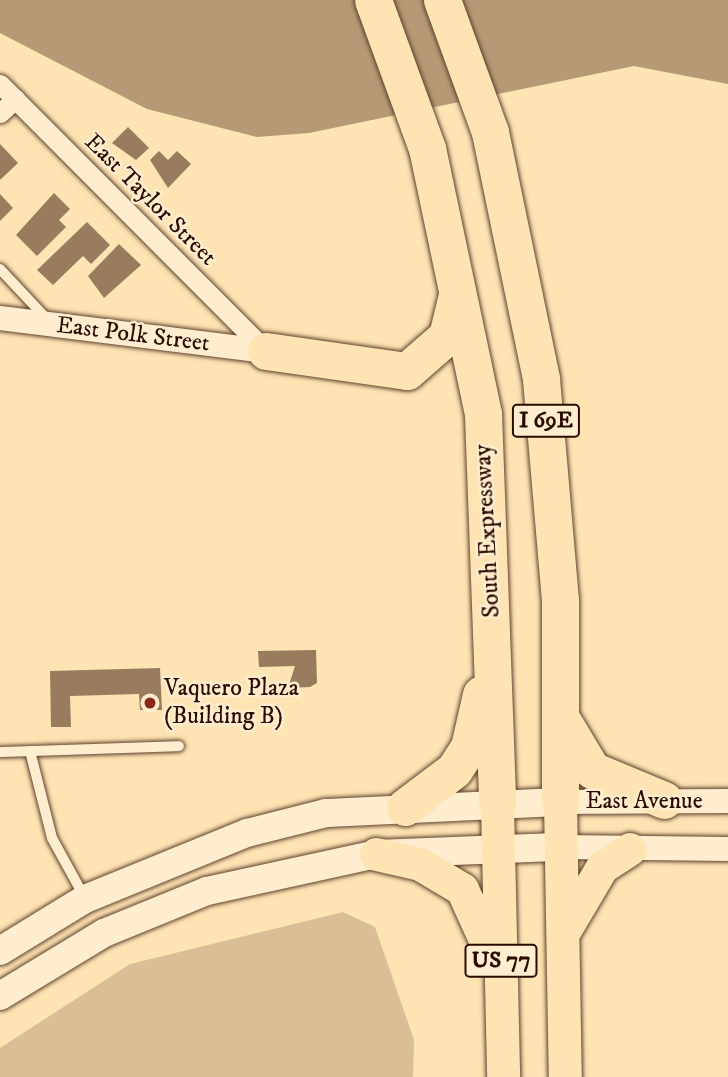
<!DOCTYPE html>
<html>
<head>
<meta charset="utf-8">
<style>
  body { margin:0 }
  #map { position:relative; width:728px; height:1077px; overflow:hidden; background:#fee3b3; font-family:"IM FELL DW Pica",serif }
  div>[style] { position:absolute }
  [style*='--x'] { left:calc(var(--x)*1px); top:calc(var(--y)*1px); width:calc(var(--w)*1px); rotate:calc(var(--a)*1deg) }
  .green>* { inset:0; background:#dabe95 }
  .water>* { inset:0; background:#b69a76 }
  .building>* { inset:0; background:#997b5e }
  .roads { filter:drop-shadow(0 0 2px #60412e) drop-shadow(0 0 2px #60412e) }
  .service>* { height:10px; margin:-5px; padding:0 5px; transform-origin:5px; border-radius:5px; background:#feedce }
  .minor>* { height:19px; margin:-9.5px; padding:0 9.5px; transform-origin:9.5px; border-radius:9.5px; background:#feedce }
  .tertiary>* { height:24px; margin:-12px; padding:0 12px; transform-origin:12px; border-radius:12px; background:#feedce }
  .secondary>* { height:28px; margin:-14px; padding:0 14px; transform-origin:14px; border-radius:14px; background:#feedce }
  .trunk>* { height:33px; margin:-16.5px; padding:0 16.5px; transform-origin:16.5px; border-radius:16.5px; background:#fee3b3 }
  .motorway>* { height:37px; margin:-18.5px; padding:0 18.5px; transform-origin:18.5px; border-radius:18.5px; background:#fee3b3 }
  .dots>* { width:19px; height:19px; translate:-50% -50%; box-sizing:border-box; border:4px solid #feedce; border-radius:50% }
  span { translate:-50% -50%; white-space:nowrap; text-align:center; line-height:1.15; -webkit-text-stroke:5px #feedce; paint-order:stroke }
  .shield-label span { padding:2px 5px; background:#feedce; border:2px solid; border-radius:5px; -webkit-text-stroke-width:0 }
  .shield-label { font-size:23px; color:#2b0b01; font-weight:700 }
  .street-label { font-size:24px; color:#2b0b01 }
  .poi-label { font-size:24px; color:#2b0b01 }
  .left { translate:0 -50%; text-align:left }
</style>
</head>
<body>
<div id="map">
  <div class="green">
    <i style="clip-path:polygon(343px 912px,375px 927px,414px 1040px,413px 1077px,0 1077px,0 1048px,130px 964px)"></i>
  </div>
  <div class="water">
    <i style="clip-path:polygon(0 0,728px 0,728px 84px,634px 66px,309px 133px,257px 137px,147px 109px,0 33px)"></i>
  </div>
  <div class="building">
    <i style="clip-path:polygon(128px 127px,149px 148px,136px 160px,112px 143px)"></i>
    <i style="clip-path:polygon(0 144px,18px 163px,0 180px)"></i>
    <i style="clip-path:polygon(159px 151px,168px 160px,177px 151px,191px 164px,168px 188px,150px 160px)"></i>
    <i style="clip-path:polygon(54px 193px,70px 209px,59px 220px,66px 227px,37px 256px,16px 235px)"></i>
    <i style="clip-path:polygon(0 194px,13px 208px,0 221px)"></i>
    <i style="clip-path:polygon(87px 222px,110px 245px,91px 264px,83px 256px,53px 285px,37px 270px)"></i>
    <i style="clip-path:polygon(119px 244px,141px 265px,104px 298px,88px 276px)"></i>
    <i style="clip-path:polygon(316px 650px,317px 683px,310px 687px,288px 688px,295px 666px,259px 667px,258px 651px)"></i>
    <i style="clip-path:polygon(160px 668px,162px 710px,140px 710px,139px 694px,70px 696px,71px 727px,51px 727px,50px 671px)"></i>
  </div>
  <div class="roads">
    <div class="service">
      <i style="--x:0;--y:269;--w:69;--a:46.8"></i>
      <i style="--x:30;--y:751;--w:90;--a:75.8"></i>
      <i style="--x:52;--y:838;--w:68;--a:61.2"></i>
      <i style="--x:0;--y:752;--w:179;--a:-1.9"></i>
    </div>
    <div class="minor">
      <i style="--x:0;--y:84;--w:377;--a:45.1"></i>
      <i style="--x:0;--y:113;--w:21;--a:-43"></i>
    </div>
    <div class="tertiary">
      <i style="--x:0;--y:318;--w:268;--a:7.1"></i>
      <i style="--x:560;--y:802;--w:168;--a:-0.3"></i>
      <i style="--x:562;--y:847;--w:166;--a:0.7"></i>
    </div>
    <div class="secondary">
      <i style="--x:0;--y:951;--w:100;--a:-31.5"></i>
      <i style="--x:85;--y:899;--w:175;--a:-22.2"></i>
      <i style="--x:247;--y:833;--w:81;--a:-14.2"></i>
      <i style="--x:326;--y:813;--w:234;--a:-2.7"></i>
      <i style="--x:0;--y:996;--w:122;--a:-31.2"></i>
      <i style="--x:104;--y:933;--w:111;--a:-22.2"></i>
      <i style="--x:207;--y:891;--w:173;--a:-12.3"></i>
      <i style="--x:376;--y:854;--w:186;--a:-2.2"></i>
    </div>
    <div class="trunk">
      <i style="--x:560;--y:802;--w:275;--a:89"></i>
      <i style="--x:497;--y:805;--w:272;--a:88.7"></i>
      <i style="--x:376;--y:854;--w:45;--a:12.8"></i>
      <i style="--x:420;--y:864;--w:49;--a:30.8"></i>
      <i style="--x:462;--y:889;--w:70;--a:65.6"></i>
      <i style="--x:566;--y:928;--w:71;--a:-59.5"></i>
      <i style="--x:602;--y:867;--w:33;--a:-33"></i>
    </div>
    <div class="motorway">
      <i style="--x:373;--y:0;--w:158;--a:70"></i>
      <i style="--x:427;--y:148;--w:272;--a:78.1"></i>
      <i style="--x:483;--y:414;--w:391;--a:87.9"></i>
      <i style="--x:442;--y:0;--w:140;--a:70"></i>
      <i style="--x:490;--y:132;--w:252;--a:78.3"></i>
      <i style="--x:541;--y:379;--w:221;--a:85.1"></i>
      <i style="--x:560;--y:599;--w:203;--a:90"></i>
      <i style="--x:266;--y:351;--w:142;--a:8.1"></i>
      <i style="--x:407;--y:371;--w:53;--a:-41.2"></i>
      <i style="--x:447;--y:336;--w:42;--a:-76.3"></i>
      <i style="--x:562;--y:720;--w:58;--a:59"></i>
      <i style="--x:592;--y:770;--w:78;--a:22.6"></i>
      <i style="--x:405;--y:807;--w:61;--a:-37.1"></i>
      <i style="--x:454;--y:770;--w:27;--a:-57"></i>
      <i style="--x:469;--y:747;--w:54;--a:-77.2"></i>
    </div>
  </div>
  <div class="dots">
    <i style="left:150px;top:703px;background:#8f2418"></i>
  </div>
  <div class="shield-label">
    <span style="left:546px;top:421px">I 69E</span>
    <span style="left:501px;top:961px">US 77</span>
  </div>
  <div class="street-label">
    <span style="left:150px;top:200px;rotate:45deg">East Taylor Street</span>
    <span style="left:133px;top:335px;rotate:7deg">East Polk Street</span>
    <span style="left:488px;top:531px;rotate:-93deg">South Expressway</span>
    <span style="left:644px;top:802px">East Avenue</span>
  </div>
  <div class="poi-label">
    <span class="left" style="left:164px;top:703px">Vaquero Plaza<br>(Building B)</span>
  </div>
</div>
</body>
</html>
